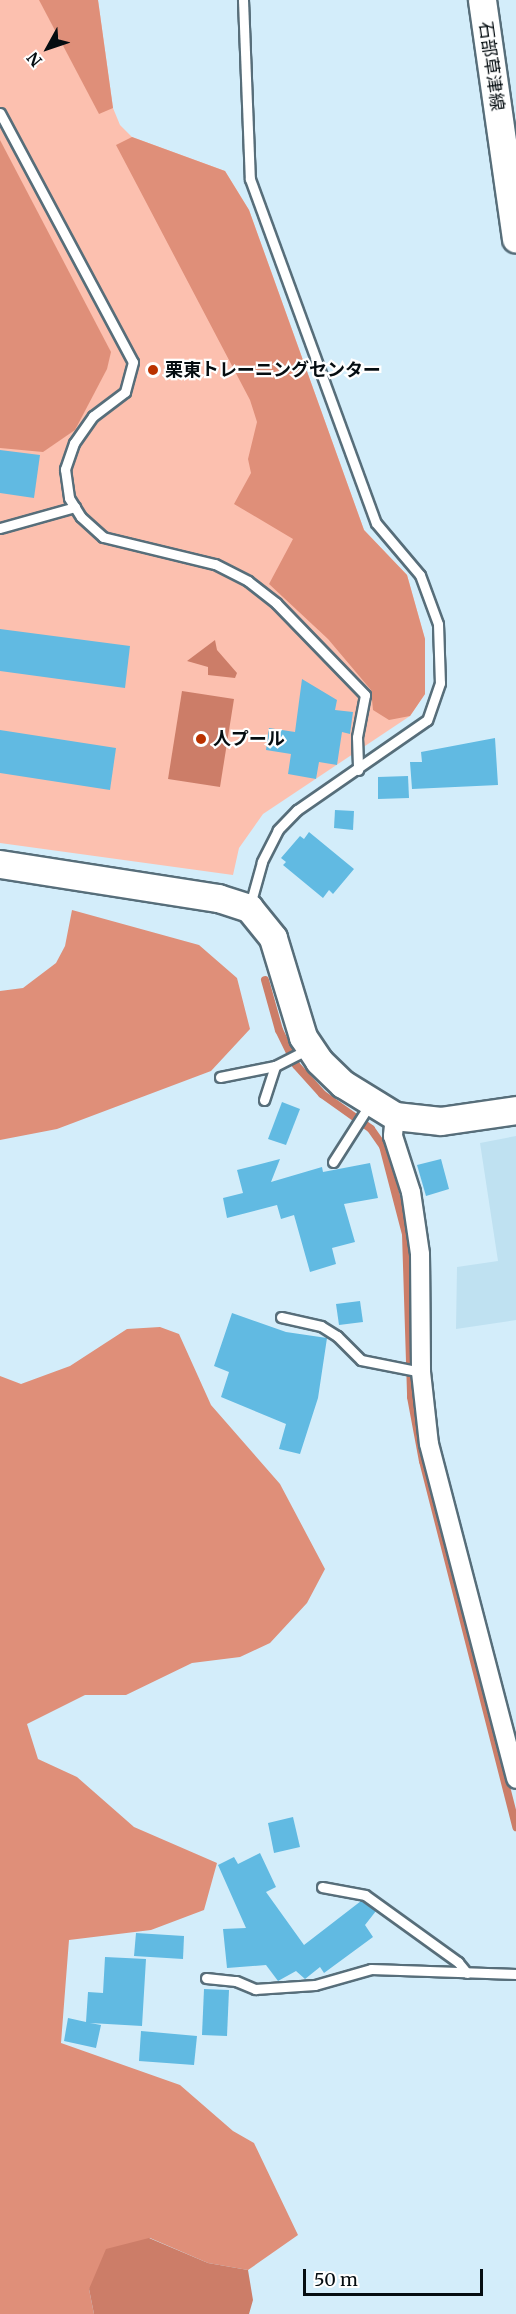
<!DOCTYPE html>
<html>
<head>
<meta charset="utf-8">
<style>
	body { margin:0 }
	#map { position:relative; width:516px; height:2314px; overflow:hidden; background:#d3edfa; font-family:Merriweather,"Noto Sans JP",serif }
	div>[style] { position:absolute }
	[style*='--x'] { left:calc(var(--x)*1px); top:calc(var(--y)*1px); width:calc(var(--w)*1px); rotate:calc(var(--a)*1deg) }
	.built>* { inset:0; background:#bfe1f1 }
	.green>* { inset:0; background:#fcc0af }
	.forest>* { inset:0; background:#df8f79 }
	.water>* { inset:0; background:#cc7d68 }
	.stream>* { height:8px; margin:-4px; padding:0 4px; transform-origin:4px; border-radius:4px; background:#cc7d68 }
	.building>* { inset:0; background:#61bae2 }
	.roads { filter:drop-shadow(2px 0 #576e7a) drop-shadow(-2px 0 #576e7a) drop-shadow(0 2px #576e7a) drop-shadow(0 -2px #576e7a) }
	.lane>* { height:9px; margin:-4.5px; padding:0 4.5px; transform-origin:4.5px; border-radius:4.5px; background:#fff }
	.street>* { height:18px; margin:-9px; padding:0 9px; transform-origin:9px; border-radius:9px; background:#fff }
	.secondary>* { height:27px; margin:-13.5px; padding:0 13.5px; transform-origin:13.5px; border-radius:13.5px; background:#fff }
	.dots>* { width:16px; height:16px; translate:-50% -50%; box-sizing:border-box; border:3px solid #fff; border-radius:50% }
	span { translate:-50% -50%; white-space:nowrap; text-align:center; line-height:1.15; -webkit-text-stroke:4.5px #fff; paint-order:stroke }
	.street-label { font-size:18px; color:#050d11 }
	.poi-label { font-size:18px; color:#050d11; font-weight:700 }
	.left { translate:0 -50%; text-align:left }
	.north { position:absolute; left:18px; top:18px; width:60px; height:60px; -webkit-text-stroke:4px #fff; paint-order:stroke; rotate:230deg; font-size:16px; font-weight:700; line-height:24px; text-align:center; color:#050d11 }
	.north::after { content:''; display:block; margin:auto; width:21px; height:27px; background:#050d11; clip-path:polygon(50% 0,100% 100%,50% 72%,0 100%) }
	.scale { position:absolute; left:303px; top:2269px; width:180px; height:27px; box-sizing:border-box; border:3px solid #050d11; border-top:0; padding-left:8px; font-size:18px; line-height:21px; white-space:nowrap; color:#050d11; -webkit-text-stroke:4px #fff; paint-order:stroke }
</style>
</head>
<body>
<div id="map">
	<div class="built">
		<i style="clip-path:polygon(516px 1136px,516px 1320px,456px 1329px,457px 1267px,498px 1261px,480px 1143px)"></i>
	</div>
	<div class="green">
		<i style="clip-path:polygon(0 0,98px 0,113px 108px,120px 125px,132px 137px,225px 171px,249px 210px,364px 530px,407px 575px,425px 639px,425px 694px,410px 716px,263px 814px,239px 848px,233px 875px,0 843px)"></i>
	</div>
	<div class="forest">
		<i style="clip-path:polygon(39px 0,98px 0,113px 108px,99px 114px)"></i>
		<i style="clip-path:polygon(132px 137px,225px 171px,249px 210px,364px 530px,407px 575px,425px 639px,425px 694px,410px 716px,389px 720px,373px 710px,371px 690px,328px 639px,269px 584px,293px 539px,234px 504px,251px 473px,248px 459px,257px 422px,250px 400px,116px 145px)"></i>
		<i style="clip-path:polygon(0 140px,111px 352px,107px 369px,75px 430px,43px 452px,0 448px)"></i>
		<i style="clip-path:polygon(72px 910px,199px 945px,237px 978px,250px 1029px,211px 1071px,57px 1129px,0 1140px,0 991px,23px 988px,56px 963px,65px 946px)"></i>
		<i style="clip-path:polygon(160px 1327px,179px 1334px,211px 1405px,280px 1484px,325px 1569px,307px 1603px,270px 1643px,240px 1657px,192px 1663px,126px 1695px,85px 1695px,27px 1724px,38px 1759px,77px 1777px,134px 1827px,217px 1863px,204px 1910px,151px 1930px,69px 1940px,61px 2043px,180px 2085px,233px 2131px,254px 2143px,298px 2235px,248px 2270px,208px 2263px,150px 2238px,89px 2289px,94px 2314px,0 2314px,0 1376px,21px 1384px,70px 1366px,127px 1329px)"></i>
	</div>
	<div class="water">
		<i style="clip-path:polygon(215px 640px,217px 650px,237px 673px,235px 678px,208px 675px,208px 667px,187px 661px)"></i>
		<i style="clip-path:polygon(182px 691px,234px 699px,220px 787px,168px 779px)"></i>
		<i style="clip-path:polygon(149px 2238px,208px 2263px,248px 2270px,253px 2300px,249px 2314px,94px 2314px,89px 2289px,106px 2249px)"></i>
	</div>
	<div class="stream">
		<i style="--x:265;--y:980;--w:52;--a:74.4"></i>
		<i style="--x:279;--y:1030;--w:39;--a:64"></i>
		<i style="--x:296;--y:1065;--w:39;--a:48"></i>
		<i style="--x:322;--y:1094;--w:60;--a:35.5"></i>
		<i style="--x:371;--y:1129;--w:21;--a:55"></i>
		<i style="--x:383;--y:1146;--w:91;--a:75.4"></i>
		<i style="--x:406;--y:1234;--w:163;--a:88.2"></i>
		<i style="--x:411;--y:1397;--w:65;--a:79.4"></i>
		<i style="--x:423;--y:1461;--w:378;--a:75.7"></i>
	</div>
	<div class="building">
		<i style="clip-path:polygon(0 450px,40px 455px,34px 498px,0 493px)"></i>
		<i style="clip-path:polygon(0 629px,130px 646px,125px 688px,0 671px)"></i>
		<i style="clip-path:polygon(302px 679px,337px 700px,335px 710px,353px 712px,350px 734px,342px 732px,337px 765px,319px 762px,316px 779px,288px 774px,291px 754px,266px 750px,269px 728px,295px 732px)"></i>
		<i style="clip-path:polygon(0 730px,116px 748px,110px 790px,0 773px)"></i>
		<i style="clip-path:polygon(495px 738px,498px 785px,412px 789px,410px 762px,422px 762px,421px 752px)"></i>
		<i style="clip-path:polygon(408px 776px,409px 798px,378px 799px,378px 777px)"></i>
		<i style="clip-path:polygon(335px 810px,354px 811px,353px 830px,334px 828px)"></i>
		<i style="clip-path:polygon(309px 832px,354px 869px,333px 894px,329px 890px,323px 898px,283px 865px,286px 862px,281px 858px,300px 836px,304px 839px)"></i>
		<i style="clip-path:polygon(282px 1102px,300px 1109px,286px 1145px,268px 1139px)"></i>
		<i style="clip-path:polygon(280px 1159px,271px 1182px,322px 1167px,323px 1172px,370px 1163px,378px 1198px,344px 1204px,355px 1242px,332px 1248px,336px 1264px,310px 1272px,294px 1215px,281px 1219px,277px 1205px,227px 1218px,223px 1198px,243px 1193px,237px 1170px)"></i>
		<i style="clip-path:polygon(441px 1159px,449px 1189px,426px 1196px,417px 1165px)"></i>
		<i style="clip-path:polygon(360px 1301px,363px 1322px,339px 1325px,336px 1304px)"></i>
		<i style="clip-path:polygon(232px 1313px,286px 1332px,327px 1338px,318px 1398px,300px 1454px,279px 1449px,286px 1424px,221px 1397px,229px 1372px,214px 1366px)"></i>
		<i style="clip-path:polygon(293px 1817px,300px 1847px,274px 1853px,268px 1823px)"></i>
		<i style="clip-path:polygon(260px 1853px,276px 1887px,266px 1892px,304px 1945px,361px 1901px,376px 1911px,365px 1925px,373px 1937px,324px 1973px,320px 1967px,305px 1979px,296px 1971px,278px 1981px,266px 1965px,227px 1968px,223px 1929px,246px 1928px,218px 1865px,234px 1857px,238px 1864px)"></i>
		<i style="clip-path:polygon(136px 1933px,184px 1936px,183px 1959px,134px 1956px)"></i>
		<i style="clip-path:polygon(105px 1957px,146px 1959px,142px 2026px,90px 2023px,101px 2025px,96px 2048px,64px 2041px,68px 2018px,86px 2022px,88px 1992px,103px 1993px)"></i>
		<i style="clip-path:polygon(204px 1989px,229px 1990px,227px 2036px,202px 2035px)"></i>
		<i style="clip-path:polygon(141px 2031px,197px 2036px,194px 2065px,139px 2061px)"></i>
	</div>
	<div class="roads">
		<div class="lane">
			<i style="--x:243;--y:0;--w:179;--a:87.8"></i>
			<i style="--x:250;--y:179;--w:366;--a:69.9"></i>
			<i style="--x:376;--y:523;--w:68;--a:49.8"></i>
			<i style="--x:420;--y:575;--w:52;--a:69.8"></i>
			<i style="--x:438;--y:624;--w:59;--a:88.1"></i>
			<i style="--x:440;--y:683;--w:39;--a:109"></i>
			<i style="--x:427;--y:720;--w:158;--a:145.3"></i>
			<i style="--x:297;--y:810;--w:28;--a:134"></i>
			<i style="--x:278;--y:830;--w:36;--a:117"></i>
			<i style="--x:262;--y:862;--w:45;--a:105.6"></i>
			<i style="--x:0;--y:113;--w:282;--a:61.9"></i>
			<i style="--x:133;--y:362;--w:31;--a:105"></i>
			<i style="--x:125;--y:392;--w:40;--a:143"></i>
			<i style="--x:93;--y:416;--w:33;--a:125"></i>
			<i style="--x:74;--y:443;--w:28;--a:109"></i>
			<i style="--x:65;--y:469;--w:29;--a:82"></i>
			<i style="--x:69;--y:498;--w:22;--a:58"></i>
			<i style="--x:81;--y:517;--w:30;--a:42"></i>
			<i style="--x:103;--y:537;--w:115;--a:13.6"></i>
			<i style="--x:215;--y:564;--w:37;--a:27"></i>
			<i style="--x:248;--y:581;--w:36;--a:38"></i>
			<i style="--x:276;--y:603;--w:128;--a:45.9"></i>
			<i style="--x:365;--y:695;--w:43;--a:100.8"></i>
			<i style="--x:357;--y:737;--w:33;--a:88"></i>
			<i style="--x:0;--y:528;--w:78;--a:-15.6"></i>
			<i style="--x:220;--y:1077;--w:56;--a:-11.3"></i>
			<i style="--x:264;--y:1100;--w:36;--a:-72"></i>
			<i style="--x:275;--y:1066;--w:37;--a:-27"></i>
			<i style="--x:333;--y:1162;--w:69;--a:-57.5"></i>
			<i style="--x:281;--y:1317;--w:41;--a:12.7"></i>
			<i style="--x:321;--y:1326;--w:19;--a:32"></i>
			<i style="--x:337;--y:1336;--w:34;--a:45"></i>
			<i style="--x:361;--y:1360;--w:61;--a:11.3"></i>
			<i style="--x:322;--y:1887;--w:44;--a:10.5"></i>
			<i style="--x:365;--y:1895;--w:115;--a:35.8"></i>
			<i style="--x:458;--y:1962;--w:14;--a:51"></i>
			<i style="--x:206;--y:1978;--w:30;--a:6"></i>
			<i style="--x:236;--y:1981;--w:21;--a:23"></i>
			<i style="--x:255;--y:1989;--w:60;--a:-3.8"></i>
			<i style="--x:315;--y:1985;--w:58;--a:-15.9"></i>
			<i style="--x:371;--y:1969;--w:145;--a:2"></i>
		</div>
		<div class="street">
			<i style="--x:395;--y:1116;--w:20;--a:96"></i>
			<i style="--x:393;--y:1136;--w:59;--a:72.2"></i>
			<i style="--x:411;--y:1192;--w:63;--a:81.7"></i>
			<i style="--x:420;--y:1254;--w:118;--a:89.5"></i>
			<i style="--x:421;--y:1372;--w:72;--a:83.7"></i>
			<i style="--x:429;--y:1444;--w:346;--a:75.4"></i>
		</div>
		<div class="secondary">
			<i style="--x:482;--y:0;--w:241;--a:81.9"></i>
			<i style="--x:0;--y:864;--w:221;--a:8.9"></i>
			<i style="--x:218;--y:898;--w:33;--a:18"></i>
			<i style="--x:249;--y:908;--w:38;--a:51"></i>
			<i style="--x:273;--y:938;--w:103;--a:73.1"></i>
			<i style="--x:303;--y:1037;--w:29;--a:56"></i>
			<i style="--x:319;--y:1061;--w:33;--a:44"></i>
			<i style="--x:343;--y:1084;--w:61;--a:31.6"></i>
			<i style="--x:395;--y:1116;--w:46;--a:6.2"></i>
			<i style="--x:441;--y:1121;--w:76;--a:-8.3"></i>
		</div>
	</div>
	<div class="dots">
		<i style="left:153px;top:370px;background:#ba3200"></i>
		<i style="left:201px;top:739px;background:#ba3200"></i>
	</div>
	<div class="street-label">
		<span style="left:491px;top:66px;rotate:82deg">石部草津線</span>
	</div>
	<div class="poi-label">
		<span class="left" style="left:165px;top:370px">栗東トレーニングセンター</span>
		<span class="left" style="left:213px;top:739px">人プール</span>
	</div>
	<div class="north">N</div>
	<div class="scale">50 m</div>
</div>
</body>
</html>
